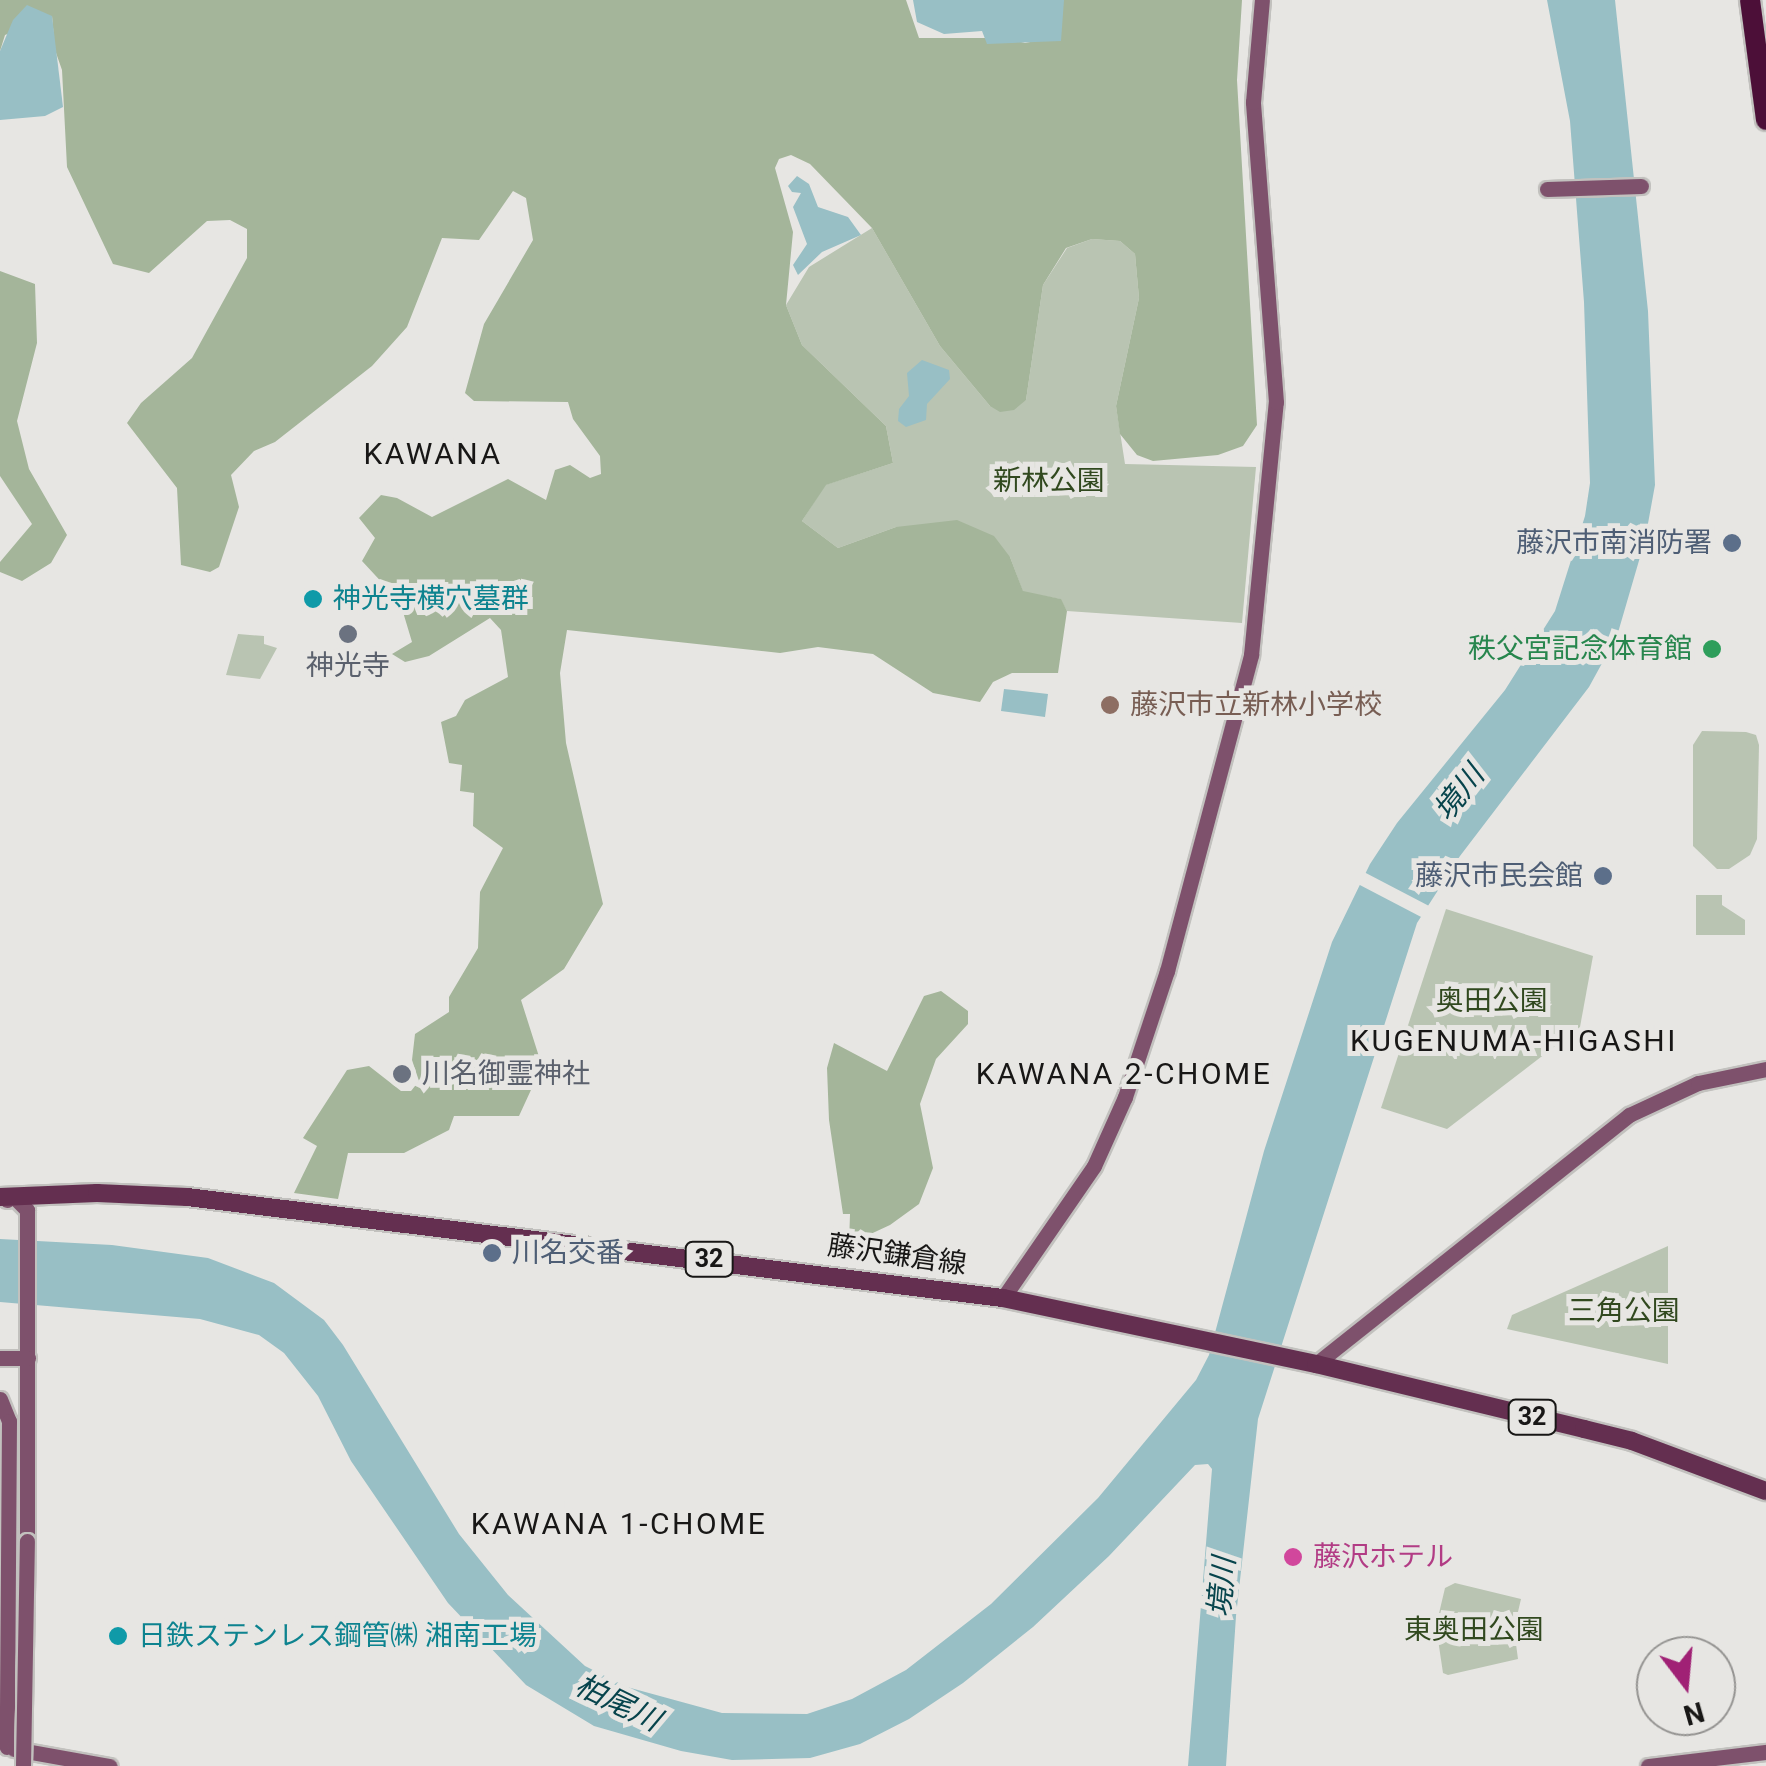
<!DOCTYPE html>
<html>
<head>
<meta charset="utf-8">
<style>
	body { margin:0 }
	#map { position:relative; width:1766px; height:1766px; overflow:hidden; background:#e7e6e3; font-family:Roboto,"Noto Sans JP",sans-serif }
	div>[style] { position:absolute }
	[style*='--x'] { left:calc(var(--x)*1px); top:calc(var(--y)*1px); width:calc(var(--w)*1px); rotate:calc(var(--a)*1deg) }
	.green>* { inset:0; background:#b9c4b2 }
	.forest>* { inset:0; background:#a4b59a }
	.water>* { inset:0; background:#98bfc5 }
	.pier>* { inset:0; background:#e7e6e3 }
	.roads { filter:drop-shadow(2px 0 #c2c1be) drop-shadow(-2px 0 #c2c1be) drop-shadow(0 2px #c2c1be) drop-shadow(0 -2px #c2c1be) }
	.secondary>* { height:15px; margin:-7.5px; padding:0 7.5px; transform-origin:7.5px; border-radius:7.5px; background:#7e516c }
	.primary>* { height:18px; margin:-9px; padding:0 9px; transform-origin:9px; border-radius:9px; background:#642f50 }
	.highway>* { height:20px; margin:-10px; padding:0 10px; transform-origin:10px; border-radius:10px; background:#4c0f38 }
	.bridges { filter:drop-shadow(2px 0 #c2c1be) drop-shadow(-2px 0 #c2c1be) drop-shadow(0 2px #c2c1be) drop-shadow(0 -2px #c2c1be) }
	.secondary-bridge>* { height:15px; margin:-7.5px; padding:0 7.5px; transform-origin:7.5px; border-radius:7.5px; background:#7e516c }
	.dots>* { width:28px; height:28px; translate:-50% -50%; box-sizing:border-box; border:5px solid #e7e6e3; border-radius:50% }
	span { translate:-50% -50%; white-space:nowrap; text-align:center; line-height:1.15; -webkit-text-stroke:10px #e7e6e3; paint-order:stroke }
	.shield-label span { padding:2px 8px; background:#e7e6e3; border:2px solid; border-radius:8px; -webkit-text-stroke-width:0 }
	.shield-label { font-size:25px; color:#181716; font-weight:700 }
	.park-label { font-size:28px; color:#31491f }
	.service-label { font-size:28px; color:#4e5e75 }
	.right { translate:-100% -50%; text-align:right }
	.left { translate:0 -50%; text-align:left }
	.culture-label { font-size:28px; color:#0d838f }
	.leisure-label { font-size:28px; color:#27864d }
	.worship-label { font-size:28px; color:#5b616d }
	.education-label { font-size:28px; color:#785e54 }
	.street-label { font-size:28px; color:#181716 }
	.hotel-label { font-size:28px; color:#b23c85 }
	.neighbourhood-label { font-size:30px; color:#181716; letter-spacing:2.5px }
	.water-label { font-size:30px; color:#07444c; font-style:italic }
	.north { position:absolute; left:1636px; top:1636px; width:100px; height:100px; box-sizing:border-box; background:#e7e6e3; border:2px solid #949391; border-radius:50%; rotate:164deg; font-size:28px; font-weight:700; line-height:40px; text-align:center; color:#181716 }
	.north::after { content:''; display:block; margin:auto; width:35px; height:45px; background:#a02175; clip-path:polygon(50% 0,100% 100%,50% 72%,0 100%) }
</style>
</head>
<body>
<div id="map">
	<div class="green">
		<i style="clip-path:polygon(872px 228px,940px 346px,990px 406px,1026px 400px,1043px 285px,1067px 248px,1092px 239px,1120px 241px,1135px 254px,1139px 298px,1116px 406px,1125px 464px,1256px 467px,1242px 623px,1067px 611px,1060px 599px,1023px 592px,1010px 557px,896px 527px,838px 548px,802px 521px,825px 485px,893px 463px,886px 426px,802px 345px,786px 305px,809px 267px)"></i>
		<i style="clip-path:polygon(238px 634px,264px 636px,264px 644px,277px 648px,260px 679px,226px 675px)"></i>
		<i style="clip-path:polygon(1702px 731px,1746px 732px,1756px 735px,1759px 745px,1757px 839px,1750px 855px,1729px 869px,1717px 869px,1693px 846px,1693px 745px)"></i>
		<i style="clip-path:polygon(1696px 895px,1722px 895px,1722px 905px,1745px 920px,1745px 935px,1696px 935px)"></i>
		<i style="clip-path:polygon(1446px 909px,1593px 956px,1580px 1027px,1447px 1129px,1381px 1108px)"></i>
		<i style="clip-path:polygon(1668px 1246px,1668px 1364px,1507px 1329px,1512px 1315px)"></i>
		<i style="clip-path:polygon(1455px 1583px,1521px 1599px,1514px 1629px,1518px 1659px,1448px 1675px,1443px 1673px,1436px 1626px,1445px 1588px)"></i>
	</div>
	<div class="forest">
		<i style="clip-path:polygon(0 0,906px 0,919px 38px,1006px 38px,1025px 43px,1051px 38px,1059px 0,1242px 0,1237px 80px,1257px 425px,1243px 446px,1218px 455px,1153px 461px,1137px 455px,1120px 434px,1116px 406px,1139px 298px,1135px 254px,1120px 241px,1092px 239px,1066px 248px,1043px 285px,1026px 400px,1014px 410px,1000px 412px,990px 406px,940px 346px,872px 228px,810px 164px,791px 155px,779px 159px,775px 168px,793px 232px,786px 305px,802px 345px,886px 426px,893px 463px,826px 485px,802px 521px,838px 548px,896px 527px,957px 520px,994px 536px,1010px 557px,1023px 591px,1061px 599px,1067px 611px,1058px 673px,1012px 673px,993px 682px,980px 702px,933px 693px,873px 654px,818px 647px,780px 653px,567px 630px,560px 673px,566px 743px,603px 904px,564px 969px,521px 1000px,542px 1066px,519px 1116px,454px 1116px,449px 1130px,404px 1153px,348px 1153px,338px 1199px,294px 1193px,317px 1146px,303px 1138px,347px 1070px,369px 1066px,401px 1091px,411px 1091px,419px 1081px,412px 1060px,415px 1034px,449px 1012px,449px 997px,478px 948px,480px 892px,503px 848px,473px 826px,474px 793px,460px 791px,462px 765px,449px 763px,441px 722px,456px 716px,465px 700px,508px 677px,501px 630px,490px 618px,429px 656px,405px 662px,392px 654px,412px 642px,400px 602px,362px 561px,375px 538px,359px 518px,381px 495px,397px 498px,432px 517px,508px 479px,546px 500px,555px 470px,570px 465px,590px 478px,601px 474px,600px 456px,573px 419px,568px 402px,474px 401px,465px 393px,484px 324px,533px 240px,526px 198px,513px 191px,479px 240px,442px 238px,407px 327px,372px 366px,275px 442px,254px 451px,231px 475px,239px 507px,219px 567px,210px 572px,181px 565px,177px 488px,127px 423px,141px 403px,192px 358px,247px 258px,247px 229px,230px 220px,207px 221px,149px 273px,113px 264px,67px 167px,62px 70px,55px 50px,52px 16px,5px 35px,0 51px)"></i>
		<i style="clip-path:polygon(0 271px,35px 284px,37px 343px,17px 421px,29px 469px,67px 535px,51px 563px,22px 581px,0 572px,0 562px,32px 524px,0 476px)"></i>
		<i style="clip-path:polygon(941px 991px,968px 1011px,968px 1024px,936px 1059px,920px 1104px,933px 1168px,919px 1204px,890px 1225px,849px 1244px,850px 1214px,843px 1214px,829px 1120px,827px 1068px,834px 1043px,887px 1071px,924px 996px)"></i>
	</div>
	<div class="water">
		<i style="clip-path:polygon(913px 0,1064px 0,1061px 41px,987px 44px,982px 31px,944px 34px,917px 22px)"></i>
		<i style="clip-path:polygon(1547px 0,1615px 0,1648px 311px,1655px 485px,1645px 540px,1617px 636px,1589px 687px,1460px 856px,1417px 923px,1258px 1419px,1236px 1616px,1226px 1766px,1188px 1766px,1212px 1469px,1208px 1464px,1195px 1465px,1109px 1556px,1033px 1627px,963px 1683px,909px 1719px,860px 1744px,810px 1758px,732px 1760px,681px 1751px,594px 1726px,526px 1685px,448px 1603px,351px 1461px,318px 1396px,284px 1353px,259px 1335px,200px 1319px,0 1302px,0 1239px,112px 1245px,208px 1258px,274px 1283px,324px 1320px,343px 1345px,459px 1534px,508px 1595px,585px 1666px,627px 1687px,722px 1713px,807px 1714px,852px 1699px,906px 1670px,991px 1604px,1098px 1498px,1196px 1380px,1209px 1355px,1264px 1151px,1332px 942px,1370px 864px,1397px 823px,1505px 690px,1555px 611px,1585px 516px,1590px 483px,1584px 302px,1570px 121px)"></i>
		<i style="clip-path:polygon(27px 5px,52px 16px,63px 107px,45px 116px,0 120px,0 51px,13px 20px)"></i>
		<i style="clip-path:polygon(797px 176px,809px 184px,818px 207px,848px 217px,861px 235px,822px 252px,798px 275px,793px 265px,807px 244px,793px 207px,801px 193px,792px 192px,788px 186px)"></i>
		<i style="clip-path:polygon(922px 360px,949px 370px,950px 379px,927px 404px,926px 420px,906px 427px,898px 421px,899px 409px,909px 396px,907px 373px)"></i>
		<i style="clip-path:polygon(1004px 689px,1048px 694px,1045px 717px,1001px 711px)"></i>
	</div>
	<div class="pier">
		<i style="clip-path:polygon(1362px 871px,1431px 907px,1425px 919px,1356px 883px)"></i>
	</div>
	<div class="roads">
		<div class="secondary">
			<i style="--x:1547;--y:189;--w:94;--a:-1.8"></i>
			<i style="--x:7;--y:1200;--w:7;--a:-34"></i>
			<i style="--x:13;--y:1196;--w:20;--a:45"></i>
			<i style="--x:27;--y:1210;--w:331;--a:90"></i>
			<i style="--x:1003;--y:1298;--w:160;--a:-55.4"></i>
			<i style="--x:1094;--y:1166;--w:76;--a:-65.8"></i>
			<i style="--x:1125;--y:1097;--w:133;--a:-71.6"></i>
			<i style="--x:1167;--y:971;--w:327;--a:-75.1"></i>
			<i style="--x:1251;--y:655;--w:254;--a:-84.4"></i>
			<i style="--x:1276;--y:402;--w:301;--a:-94.4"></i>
			<i style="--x:1253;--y:102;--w:102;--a:-85"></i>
			<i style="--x:0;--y:1358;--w:28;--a:0"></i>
			<i style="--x:1316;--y:1364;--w:400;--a:-38.5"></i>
			<i style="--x:1629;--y:1115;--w:76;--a:-24.9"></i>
			<i style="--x:1698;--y:1083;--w:69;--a:-11.6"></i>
			<i style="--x:0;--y:1399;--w:24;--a:68"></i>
			<i style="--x:9;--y:1421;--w:326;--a:90.4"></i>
			<i style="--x:14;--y:1749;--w:97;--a:10.1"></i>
			<i style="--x:1648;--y:1766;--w:119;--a:-6.8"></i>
		</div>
		<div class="primary">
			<i style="--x:0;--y:1197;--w:97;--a:-2.4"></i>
			<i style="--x:97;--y:1193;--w:90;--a:2.5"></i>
			<i style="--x:187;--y:1197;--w:822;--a:7.06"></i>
			<i style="--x:1003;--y:1298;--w:320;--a:11.9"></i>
			<i style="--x:1316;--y:1364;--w:276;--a:13.6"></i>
			<i style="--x:1584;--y:1429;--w:49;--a:14"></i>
			<i style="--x:1632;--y:1441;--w:143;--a:20.5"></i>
		</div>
		<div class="highway">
			<i style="--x:1750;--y:0;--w:121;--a:82.4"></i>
		</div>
	</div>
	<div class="bridges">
		<div class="secondary-bridge">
			<i style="--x:23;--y:1766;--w:225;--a:-89"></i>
		</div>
	</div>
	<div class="dots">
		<i style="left:1732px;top:543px;background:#5c6f8a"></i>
		<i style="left:313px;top:599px;background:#0f9aa8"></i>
		<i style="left:348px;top:634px;background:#6b7280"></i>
		<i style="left:1712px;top:649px;background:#2e9e5b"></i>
		<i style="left:1110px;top:705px;background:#8d6e63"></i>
		<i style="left:1603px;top:876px;background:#5c6f8a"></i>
		<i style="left:402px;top:1074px;background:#6b7280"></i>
		<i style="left:492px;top:1253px;background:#5c6f8a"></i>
		<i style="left:1293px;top:1557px;background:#d1479c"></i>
		<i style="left:118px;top:1636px;background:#0f9aa8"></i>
	</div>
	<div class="shield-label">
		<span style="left:709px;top:1259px">32</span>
		<span style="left:1532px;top:1417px">32</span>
	</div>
	<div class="park-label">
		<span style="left:1049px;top:481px">新林公園</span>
		<span style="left:1492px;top:1001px">奥田公園</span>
		<span style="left:1624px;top:1311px">三角公園</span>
		<span style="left:1474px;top:1630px">東奥田公園</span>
	</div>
	<div class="service-label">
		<span class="right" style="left:1712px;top:543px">藤沢市南消防署</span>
		<span class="right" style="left:1583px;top:876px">藤沢市民会館</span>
		<span class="left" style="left:512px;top:1253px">川名交番</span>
	</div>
	<div class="culture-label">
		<span class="left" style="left:333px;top:599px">神光寺横穴墓群</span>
		<span class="left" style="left:138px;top:1636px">日鉄ステンレス鋼管㈱ 湘南工場</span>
	</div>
	<div class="leisure-label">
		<span class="right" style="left:1692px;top:649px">秩父宮記念体育館</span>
	</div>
	<div class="worship-label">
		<span style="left:348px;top:666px">神光寺</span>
		<span class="left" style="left:422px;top:1074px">川名御霊神社</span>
	</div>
	<div class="education-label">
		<span class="left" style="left:1130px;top:705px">藤沢市立新林小学校</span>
	</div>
	<div class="street-label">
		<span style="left:897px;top:1255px;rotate:8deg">藤沢鎌倉線</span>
	</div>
	<div class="hotel-label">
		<span class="left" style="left:1313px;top:1557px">藤沢ホテル</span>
	</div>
	<div class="neighbourhood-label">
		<span style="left:433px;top:454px">KAWANA</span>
		<span style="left:1514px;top:1041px">KUGENUMA-HIGASHI</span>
		<span style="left:1124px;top:1074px">KAWANA 2-CHOME</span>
		<span style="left:619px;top:1524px">KAWANA 1-CHOME</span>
	</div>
	<div class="water-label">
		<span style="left:1459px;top:793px;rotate:-52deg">境川</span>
		<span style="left:1222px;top:1587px;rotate:-85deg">境川</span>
		<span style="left:618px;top:1703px;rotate:26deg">柏尾川</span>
	</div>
	<div class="north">N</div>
</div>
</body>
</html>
